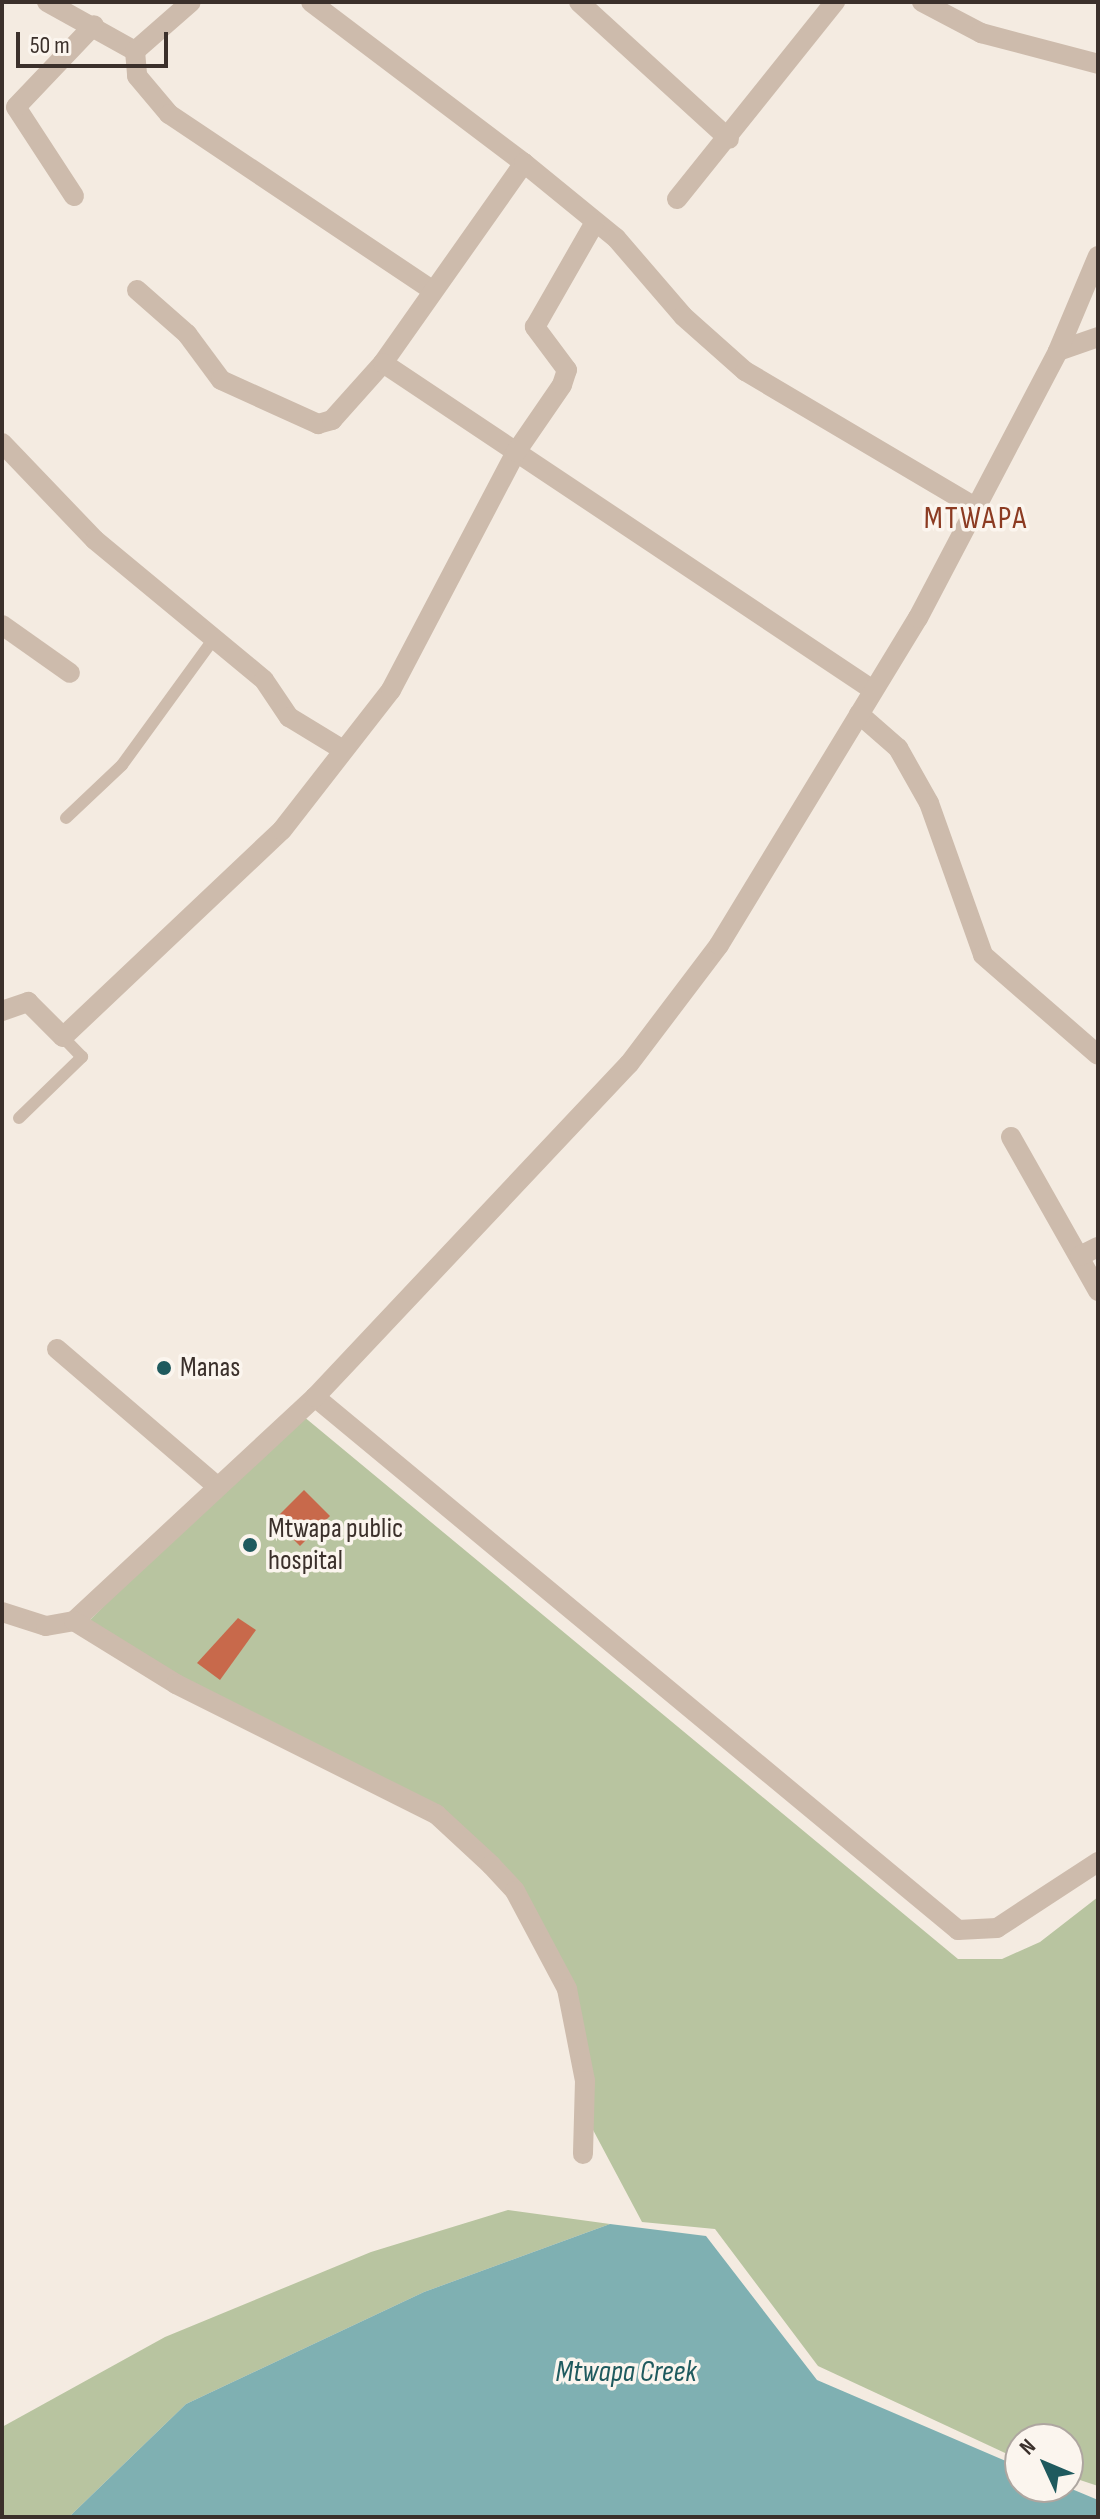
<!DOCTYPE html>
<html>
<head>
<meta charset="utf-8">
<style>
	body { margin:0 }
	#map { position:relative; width:1100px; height:2519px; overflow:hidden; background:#f4ebe1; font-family:"Sofia Sans Condensed",sans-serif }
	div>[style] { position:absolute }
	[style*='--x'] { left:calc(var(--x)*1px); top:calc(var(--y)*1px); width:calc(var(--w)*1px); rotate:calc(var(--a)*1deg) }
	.green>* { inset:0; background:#b8c4a0 }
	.water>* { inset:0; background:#7fb0b2 }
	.building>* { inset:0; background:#c8694b }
	.service>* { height:12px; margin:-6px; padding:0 6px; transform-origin:6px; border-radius:6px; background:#cdbbac }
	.minor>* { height:20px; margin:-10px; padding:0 10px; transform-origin:10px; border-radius:10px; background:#cdbbac }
	.dots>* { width:22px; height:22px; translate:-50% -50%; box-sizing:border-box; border:4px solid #fbf5ee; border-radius:50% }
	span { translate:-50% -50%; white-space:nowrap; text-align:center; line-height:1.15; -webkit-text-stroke:7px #fbf5ee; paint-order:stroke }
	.poi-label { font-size:28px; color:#3b302b }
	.left { translate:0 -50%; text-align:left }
	.water-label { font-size:30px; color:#1f5a5e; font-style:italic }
	.quarter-label { font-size:32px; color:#8c3b22; letter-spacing:2px }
	.frame { position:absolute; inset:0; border:4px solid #3b302b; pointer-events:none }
	.north { position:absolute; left:1004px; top:2423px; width:80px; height:80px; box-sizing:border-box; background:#fbf5ee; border:2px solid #aea6a0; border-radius:50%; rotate:314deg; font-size:22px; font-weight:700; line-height:32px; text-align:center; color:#3b302b }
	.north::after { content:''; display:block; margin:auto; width:28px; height:36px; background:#1f5a5e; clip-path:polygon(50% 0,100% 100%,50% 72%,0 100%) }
	.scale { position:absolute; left:16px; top:32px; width:152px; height:36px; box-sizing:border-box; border:4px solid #3b302b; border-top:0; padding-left:10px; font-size:24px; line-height:28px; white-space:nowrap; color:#3b302b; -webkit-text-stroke:6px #fbf5ee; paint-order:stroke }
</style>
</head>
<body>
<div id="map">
	<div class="green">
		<i style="clip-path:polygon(297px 1411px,958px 1959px,1002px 1959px,1040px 1942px,1098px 1897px,1098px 2486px,1068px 2476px,1068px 2439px,1020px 2439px,1020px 2460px,818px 2366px,715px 2229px,642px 2222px,592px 2128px,584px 2036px,491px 1854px,85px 1625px)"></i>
		<i style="clip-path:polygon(508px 2210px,610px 2224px,424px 2292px,186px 2404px,69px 2517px,2px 2517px,2px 2427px,165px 2337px,371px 2252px)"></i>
	</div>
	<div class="water">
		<i style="clip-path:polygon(610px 2224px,706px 2236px,817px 2380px,1020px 2467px,1020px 2487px,1067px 2487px,1098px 2500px,1098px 2517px,69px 2517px,186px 2404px,424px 2292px)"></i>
	</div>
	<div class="building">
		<i style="clip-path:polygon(304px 1490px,330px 1516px,300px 1546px,274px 1520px)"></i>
		<i style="clip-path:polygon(238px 1618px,256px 1630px,220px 1680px,197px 1663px)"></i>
	</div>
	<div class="service">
		<i style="--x:66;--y:818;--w:77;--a:-43.4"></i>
		<i style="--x:122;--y:765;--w:153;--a:-54"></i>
		<i style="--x:19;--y:1118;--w:88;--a:-44.1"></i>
		<i style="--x:82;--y:1057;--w:28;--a:-134"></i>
	</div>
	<div class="minor">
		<i style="--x:47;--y:2;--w:101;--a:29.1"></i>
		<i style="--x:135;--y:51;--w:25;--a:85"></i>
		<i style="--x:137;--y:76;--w:50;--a:49.9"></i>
		<i style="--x:169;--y:114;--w:316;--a:33.8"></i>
		<i style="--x:311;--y:2;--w:267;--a:37.1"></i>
		<i style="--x:524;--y:163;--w:245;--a:125.2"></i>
		<i style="--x:579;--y:2;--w:203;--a:42.4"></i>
		<i style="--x:922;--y:2;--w:67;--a:27.7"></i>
		<i style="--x:981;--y:33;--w:121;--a:14.8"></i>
		<i style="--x:135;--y:51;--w:74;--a:-41.2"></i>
		<i style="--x:524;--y:163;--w:119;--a:39.2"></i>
		<i style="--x:616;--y:238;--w:103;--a:49.3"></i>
		<i style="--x:683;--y:316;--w:83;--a:41.6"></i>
		<i style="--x:745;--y:371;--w:264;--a:30.6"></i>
		<i style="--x:74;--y:196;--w:106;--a:-123.1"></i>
		<i style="--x:16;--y:107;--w:113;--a:-46.4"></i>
		<i style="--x:677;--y:199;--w:253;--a:-51.3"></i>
		<i style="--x:137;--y:290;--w:67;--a:41.3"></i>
		<i style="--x:187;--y:334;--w:57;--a:53.5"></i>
		<i style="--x:221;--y:380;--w:107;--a:24.4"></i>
		<i style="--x:318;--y:424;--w:15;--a:-16"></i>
		<i style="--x:332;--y:420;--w:76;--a:-48.2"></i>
		<i style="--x:383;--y:363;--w:589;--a:33.72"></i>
		<i style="--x:1058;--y:351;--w:42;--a:-19.3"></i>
		<i style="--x:2;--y:443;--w:134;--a:46.2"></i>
		<i style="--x:95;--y:540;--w:219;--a:39.6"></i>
		<i style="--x:264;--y:680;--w:45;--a:56"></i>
		<i style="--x:289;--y:717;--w:63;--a:31.4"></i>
		<i style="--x:2;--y:625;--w:83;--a:35.2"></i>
		<i style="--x:859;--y:714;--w:52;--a:41.1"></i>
		<i style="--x:898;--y:748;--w:63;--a:60.6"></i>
		<i style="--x:929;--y:803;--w:161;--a:70.4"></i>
		<i style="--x:983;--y:955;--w:152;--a:41"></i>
		<i style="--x:2;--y:1011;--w:28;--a:-19"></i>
		<i style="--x:28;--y:1002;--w:49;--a:45"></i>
		<i style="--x:63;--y:1037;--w:301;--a:-43.4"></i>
		<i style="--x:282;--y:830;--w:177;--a:-52.1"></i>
		<i style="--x:391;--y:690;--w:269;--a:-62.3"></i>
		<i style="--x:516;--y:452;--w:81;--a:-55.5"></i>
		<i style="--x:562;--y:385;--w:16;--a:-72"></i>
		<i style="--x:567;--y:370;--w:54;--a:-126.7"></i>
		<i style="--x:535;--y:327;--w:119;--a:-60.2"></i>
		<i style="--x:1011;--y:1137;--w:177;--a:60.5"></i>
		<i style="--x:1080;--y:1256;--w:20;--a:-27"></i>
		<i style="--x:57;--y:1349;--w:211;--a:40.6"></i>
		<i style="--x:315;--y:1397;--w:835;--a:39.66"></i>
		<i style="--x:958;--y:1930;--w:39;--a:-3"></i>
		<i style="--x:997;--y:1928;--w:121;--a:-33.2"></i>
		<i style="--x:2;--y:1612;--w:46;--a:17.7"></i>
		<i style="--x:46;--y:1626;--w:28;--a:-10"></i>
		<i style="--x:74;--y:1621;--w:329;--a:-42.9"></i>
		<i style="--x:315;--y:1397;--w:458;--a:-46.7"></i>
		<i style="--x:629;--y:1064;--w:149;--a:-52.9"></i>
		<i style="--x:719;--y:945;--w:383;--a:-58.7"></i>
		<i style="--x:918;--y:618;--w:301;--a:-62.3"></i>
		<i style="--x:1058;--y:351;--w:103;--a:-67.2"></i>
		<i style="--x:74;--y:1621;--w:120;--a:31.7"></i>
		<i style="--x:176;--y:1684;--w:291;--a:26.6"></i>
		<i style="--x:436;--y:1814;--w:75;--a:42.8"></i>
		<i style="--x:491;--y:1865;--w:35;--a:47"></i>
		<i style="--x:515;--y:1891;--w:111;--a:62"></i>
		<i style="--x:567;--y:1989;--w:94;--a:78.9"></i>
		<i style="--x:585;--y:2081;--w:73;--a:91.6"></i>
	</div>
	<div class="dots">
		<i style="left:164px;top:1368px;background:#1f5a5e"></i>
		<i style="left:250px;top:1545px;background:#1f5a5e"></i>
	</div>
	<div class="poi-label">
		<span class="left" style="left:180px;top:1368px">Manas</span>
		<span class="left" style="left:268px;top:1545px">Mtwapa public<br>hospital</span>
	</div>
	<div class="water-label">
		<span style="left:626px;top:2372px">Mtwapa Creek</span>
	</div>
	<div class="quarter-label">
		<span style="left:976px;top:519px">MTWAPA</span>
	</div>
	<div class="frame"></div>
	<div class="north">N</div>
	<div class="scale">50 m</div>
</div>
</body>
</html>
